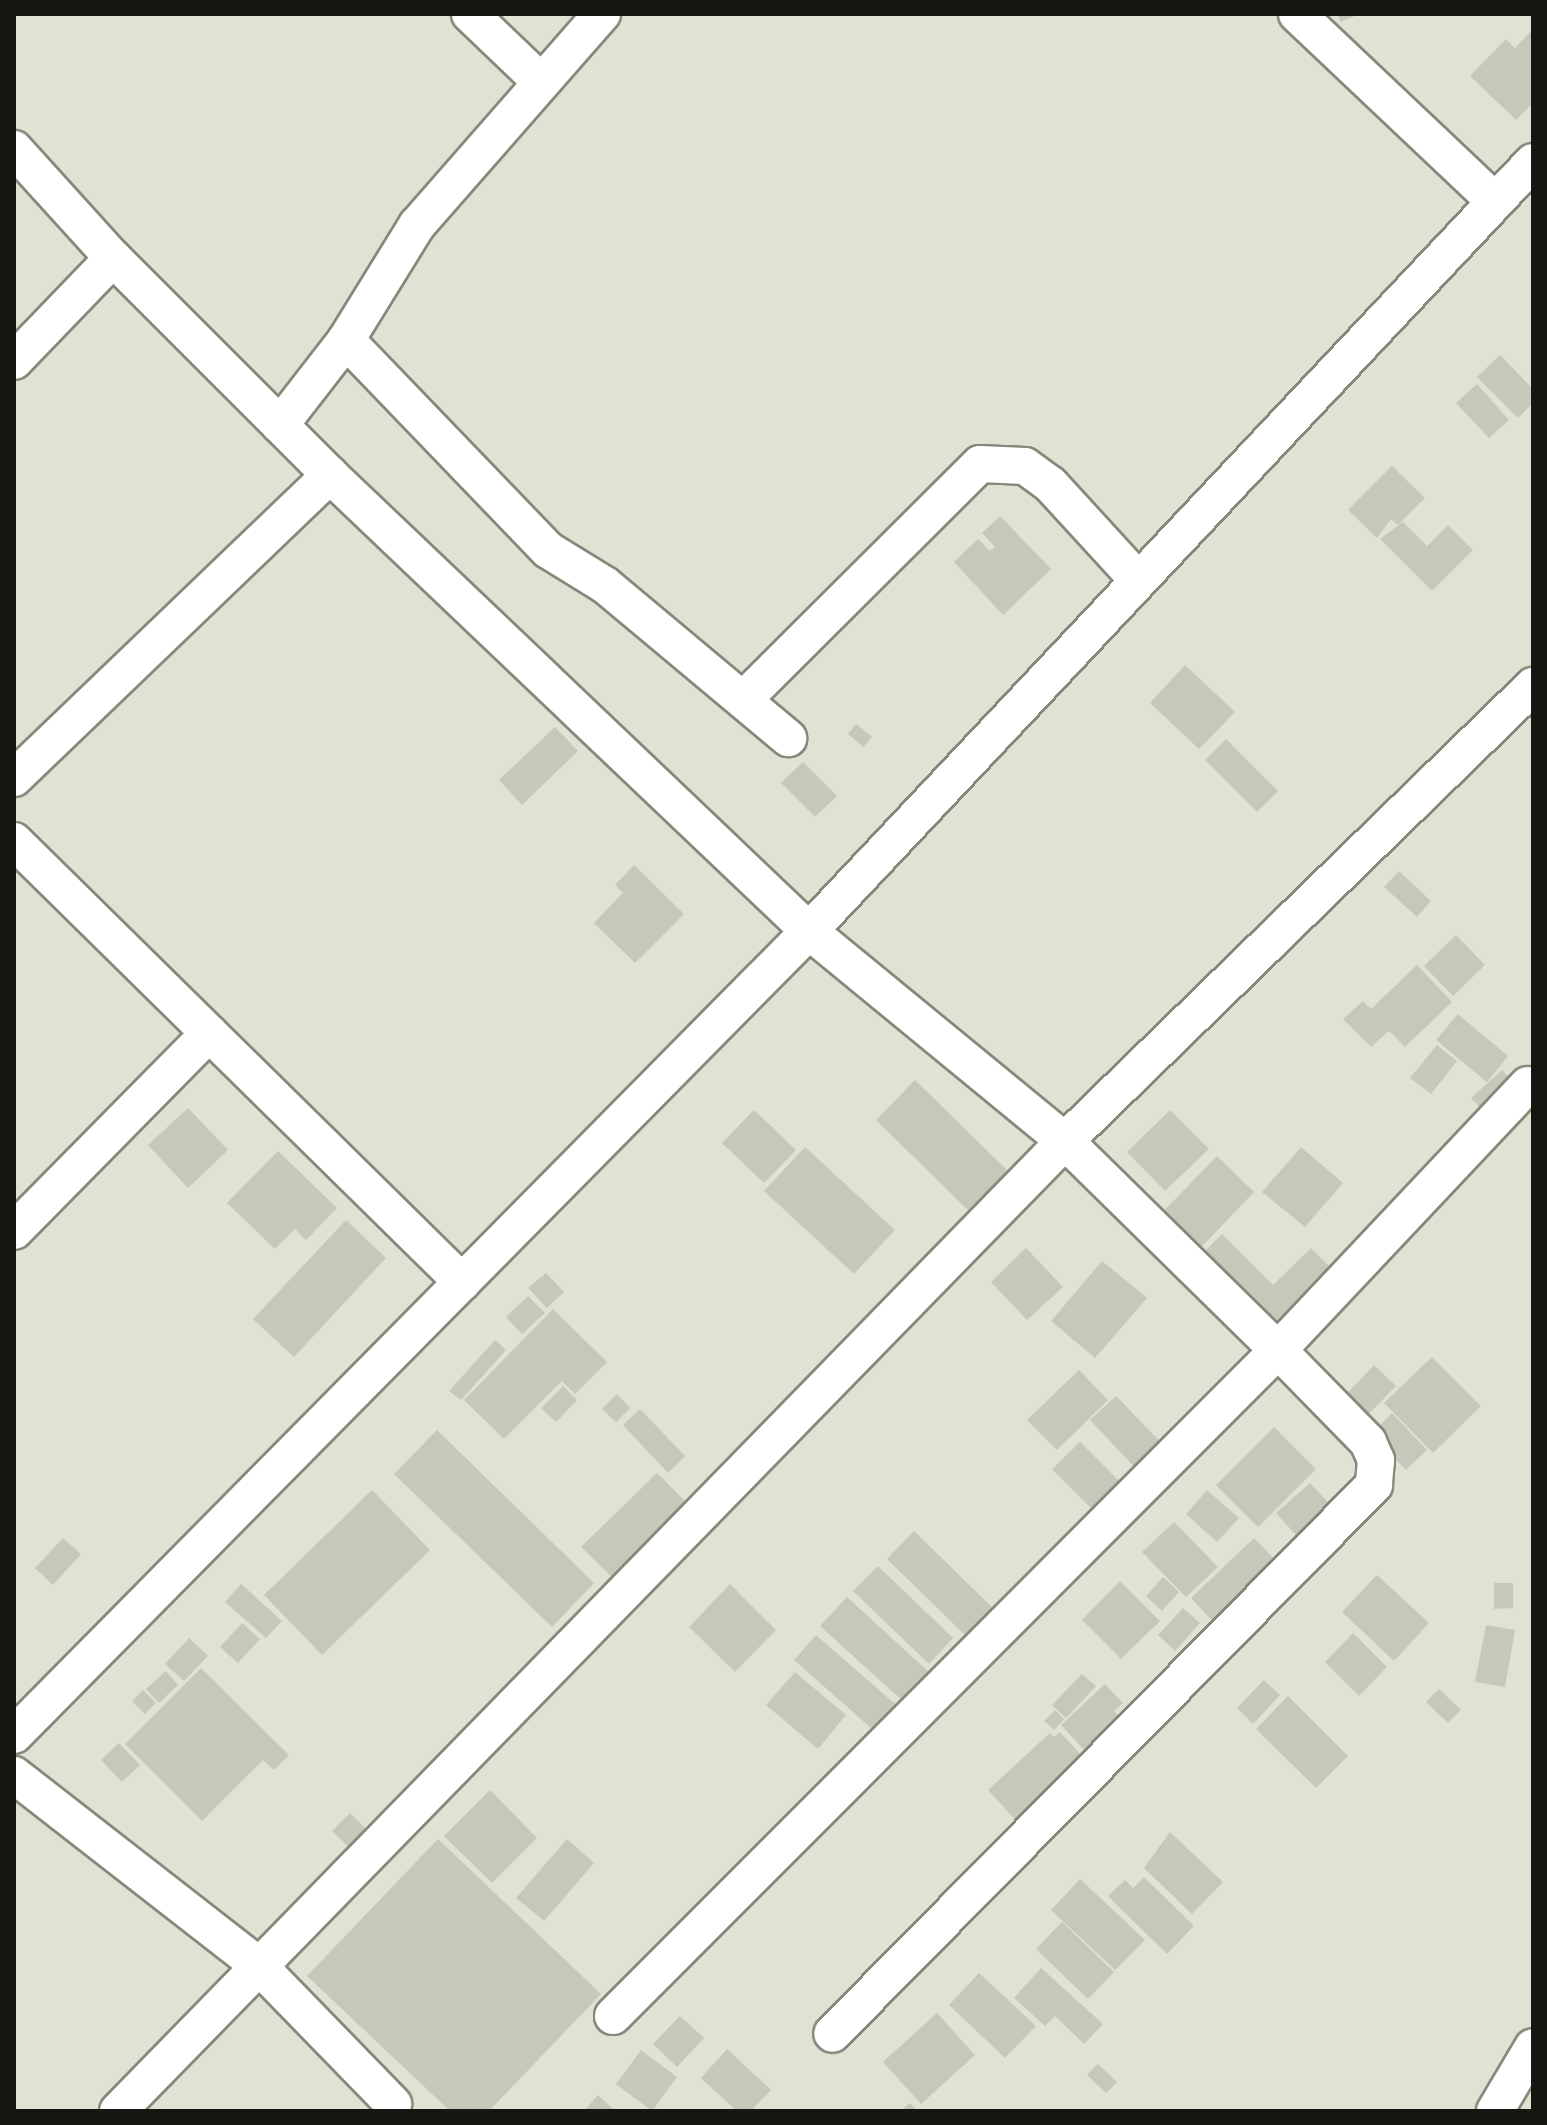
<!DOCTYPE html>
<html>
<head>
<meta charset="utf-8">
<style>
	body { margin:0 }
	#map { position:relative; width:1547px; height:2125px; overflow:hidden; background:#e1e2d3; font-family:"Roboto Condensed",sans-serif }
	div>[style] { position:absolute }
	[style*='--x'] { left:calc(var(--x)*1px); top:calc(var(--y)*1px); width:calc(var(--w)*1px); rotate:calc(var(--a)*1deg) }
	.building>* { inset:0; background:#c7c8b9 }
	.roads { filter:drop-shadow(2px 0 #87887a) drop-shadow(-2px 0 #87887a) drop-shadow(0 2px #87887a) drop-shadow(0 -2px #87887a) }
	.minor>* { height:36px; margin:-18px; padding:0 18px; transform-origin:18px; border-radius:18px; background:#fff }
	span { translate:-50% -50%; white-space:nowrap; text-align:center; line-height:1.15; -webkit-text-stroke:6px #e1e2d3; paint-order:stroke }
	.frame { position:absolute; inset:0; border:16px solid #161611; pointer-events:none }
</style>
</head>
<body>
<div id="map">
	<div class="building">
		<i style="clip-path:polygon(1337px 14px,1359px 14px,1341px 22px)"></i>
		<i style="clip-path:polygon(1533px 29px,1533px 103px,1516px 120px,1470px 76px,1506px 39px,1515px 48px)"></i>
		<i style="clip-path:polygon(1500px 355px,1533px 389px,1533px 403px,1518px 418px,1477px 377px)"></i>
		<i style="clip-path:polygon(1477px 384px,1509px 420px,1489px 438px,1456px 403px)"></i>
		<i style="clip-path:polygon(1392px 466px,1425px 498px,1398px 525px,1391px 519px,1377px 538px,1348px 510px)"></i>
		<i style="clip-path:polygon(1000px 516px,1051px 569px,1003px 615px,954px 562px,978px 539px,990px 551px,995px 547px,982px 533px)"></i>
		<i style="clip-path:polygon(1403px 522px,1427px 546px,1448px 525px,1473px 550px,1432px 591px,1380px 539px)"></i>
		<i style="clip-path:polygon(1185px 665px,1235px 712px,1199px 749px,1150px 703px)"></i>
		<i style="clip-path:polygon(856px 724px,872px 737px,863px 747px,848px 734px)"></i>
		<i style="clip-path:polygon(555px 727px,578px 751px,522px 805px,499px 780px)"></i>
		<i style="clip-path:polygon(1226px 739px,1278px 791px,1257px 812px,1205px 760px)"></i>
		<i style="clip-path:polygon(803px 762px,837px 796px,815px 817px,781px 783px)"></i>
		<i style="clip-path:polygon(634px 865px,684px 914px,635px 963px,594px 923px,623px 893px,615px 885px)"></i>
		<i style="clip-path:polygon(1399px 871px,1431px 901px,1417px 917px,1384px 887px)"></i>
		<i style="clip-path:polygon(1456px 935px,1485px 965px,1453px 996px,1424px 966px)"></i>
		<i style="clip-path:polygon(1417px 965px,1452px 1002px,1405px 1047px,1389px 1031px,1371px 1047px,1343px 1019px,1363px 1001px,1371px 1009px)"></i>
		<i style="clip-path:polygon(1458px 1014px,1508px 1056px,1487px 1082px,1436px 1040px)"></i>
		<i style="clip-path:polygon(1437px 1045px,1457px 1061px,1431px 1094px,1410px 1078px)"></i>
		<i style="clip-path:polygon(1502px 1070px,1520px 1088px,1489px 1117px,1471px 1098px)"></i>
		<i style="clip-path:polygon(915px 1080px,1010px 1173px,970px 1212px,876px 1120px)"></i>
		<i style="clip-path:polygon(188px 1108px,228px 1150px,188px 1188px,148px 1145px)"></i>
		<i style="clip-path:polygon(754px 1110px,796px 1150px,764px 1183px,722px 1143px)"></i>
		<i style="clip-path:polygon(1170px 1110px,1209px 1149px,1165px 1191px,1127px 1152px)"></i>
		<i style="clip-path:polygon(805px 1147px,895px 1230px,854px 1274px,764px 1191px)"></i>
		<i style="clip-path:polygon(1301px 1147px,1343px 1183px,1305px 1227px,1262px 1192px)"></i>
		<i style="clip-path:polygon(278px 1151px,337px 1208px,306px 1240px,295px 1229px,275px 1249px,227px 1203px)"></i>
		<i style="clip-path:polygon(1217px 1156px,1254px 1192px,1190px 1259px,1152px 1223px)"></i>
		<i style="clip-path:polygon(346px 1220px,386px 1258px,294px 1357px,253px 1319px)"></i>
		<i style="clip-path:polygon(1222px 1234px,1273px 1285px,1311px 1248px,1349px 1286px,1285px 1348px,1197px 1259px)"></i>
		<i style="clip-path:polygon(1026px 1248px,1063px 1287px,1027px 1320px,991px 1282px)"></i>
		<i style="clip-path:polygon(1102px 1261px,1147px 1298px,1095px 1358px,1051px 1321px)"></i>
		<i style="clip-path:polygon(546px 1273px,564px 1292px,547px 1308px,528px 1288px)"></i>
		<i style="clip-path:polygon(528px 1296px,545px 1313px,522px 1334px,506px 1317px)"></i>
		<i style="clip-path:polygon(553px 1309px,607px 1362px,575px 1394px,562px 1381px,504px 1439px,464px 1400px)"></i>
		<i style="clip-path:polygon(495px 1340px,506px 1350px,461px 1400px,449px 1391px)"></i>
		<i style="clip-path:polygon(1432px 1357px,1481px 1406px,1433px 1453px,1384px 1403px)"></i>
		<i style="clip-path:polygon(1374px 1365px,1396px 1386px,1357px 1426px,1335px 1406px)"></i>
		<i style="clip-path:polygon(1079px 1370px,1108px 1400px,1057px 1450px,1027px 1420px)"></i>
		<i style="clip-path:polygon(563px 1386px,577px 1400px,556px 1422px,541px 1408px)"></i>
		<i style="clip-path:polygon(617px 1394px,630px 1408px,616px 1422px,602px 1409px)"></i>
		<i style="clip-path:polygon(1116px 1396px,1171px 1453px,1145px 1478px,1090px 1420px)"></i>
		<i style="clip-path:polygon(640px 1409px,685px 1456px,668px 1473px,623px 1425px)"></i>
		<i style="clip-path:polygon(1392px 1413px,1427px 1450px,1406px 1470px,1371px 1434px)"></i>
		<i style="clip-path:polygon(1274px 1427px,1316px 1469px,1258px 1527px,1216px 1485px)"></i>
		<i style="clip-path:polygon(437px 1430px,594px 1583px,552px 1627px,394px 1474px)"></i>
		<i style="clip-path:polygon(1080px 1442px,1129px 1491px,1102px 1519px,1052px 1469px)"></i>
		<i style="clip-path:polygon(657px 1473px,698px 1514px,623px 1588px,581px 1547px)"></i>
		<i style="clip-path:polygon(1310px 1483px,1350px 1526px,1316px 1557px,1276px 1513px)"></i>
		<i style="clip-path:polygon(372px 1490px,430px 1550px,322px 1655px,264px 1595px)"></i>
		<i style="clip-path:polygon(1207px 1490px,1239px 1518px,1217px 1542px,1186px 1514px)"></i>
		<i style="clip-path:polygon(1174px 1522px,1218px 1567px,1186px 1597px,1142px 1552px)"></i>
		<i style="clip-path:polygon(914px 1531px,998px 1613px,971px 1641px,887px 1559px)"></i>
		<i style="clip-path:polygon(63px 1538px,81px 1554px,53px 1585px,35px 1568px)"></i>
		<i style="clip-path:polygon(1254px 1538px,1275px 1560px,1230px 1640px,1191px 1598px)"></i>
		<i style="clip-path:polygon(878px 1566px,953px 1638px,929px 1664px,853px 1591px)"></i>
		<i style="clip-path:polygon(1377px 1575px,1429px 1623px,1394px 1661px,1342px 1612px)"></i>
		<i style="clip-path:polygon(1163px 1577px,1179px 1592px,1162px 1611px,1146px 1596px)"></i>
		<i style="clip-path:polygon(1120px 1581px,1160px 1621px,1121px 1659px,1082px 1620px)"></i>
		<i style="clip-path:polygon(1494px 1583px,1513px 1583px,1513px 1608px,1494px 1609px)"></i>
		<i style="clip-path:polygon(241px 1584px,282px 1621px,266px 1638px,225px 1602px)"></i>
		<i style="clip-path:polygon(730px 1584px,776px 1630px,735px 1672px,689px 1627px)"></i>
		<i style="clip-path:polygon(847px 1597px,932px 1675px,906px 1704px,820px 1626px)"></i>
		<i style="clip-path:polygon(1183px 1608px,1200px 1623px,1175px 1651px,1158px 1635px)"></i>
		<i style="clip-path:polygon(242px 1623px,260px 1639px,238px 1663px,220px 1647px)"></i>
		<i style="clip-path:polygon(1486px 1625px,1515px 1630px,1505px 1687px,1475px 1682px)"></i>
		<i style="clip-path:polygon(1353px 1633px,1387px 1667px,1359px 1696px,1325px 1662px)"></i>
		<i style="clip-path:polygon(816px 1635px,902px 1710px,879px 1735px,794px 1660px)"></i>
		<i style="clip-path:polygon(189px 1638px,208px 1656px,184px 1681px,165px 1664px)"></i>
		<i style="clip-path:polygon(201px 1668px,289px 1755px,274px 1770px,263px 1760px,202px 1821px,125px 1744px)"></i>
		<i style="clip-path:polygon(166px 1671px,178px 1685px,159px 1703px,146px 1689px)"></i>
		<i style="clip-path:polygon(795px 1672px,846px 1715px,818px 1749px,766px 1705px)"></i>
		<i style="clip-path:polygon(1082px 1674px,1096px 1686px,1066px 1718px,1052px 1705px)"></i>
		<i style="clip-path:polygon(1264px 1680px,1280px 1695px,1253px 1724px,1237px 1708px)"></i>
		<i style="clip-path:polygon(1105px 1684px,1123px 1703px,1114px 1711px,1134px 1732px,1098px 1765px,1061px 1725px)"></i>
		<i style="clip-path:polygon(1439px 1689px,1461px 1710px,1448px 1723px,1426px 1702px)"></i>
		<i style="clip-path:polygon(143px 1690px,156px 1703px,145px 1714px,132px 1701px)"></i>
		<i style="clip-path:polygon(1288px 1696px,1348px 1756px,1316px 1788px,1256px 1729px)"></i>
		<i style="clip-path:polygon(1055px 1710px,1064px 1719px,1054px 1730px,1044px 1721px)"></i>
		<i style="clip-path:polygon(1060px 1732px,1094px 1769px,1023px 1828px,988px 1790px,1050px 1733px,1054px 1737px)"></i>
		<i style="clip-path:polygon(119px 1743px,140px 1765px,122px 1782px,101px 1760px)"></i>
		<i style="clip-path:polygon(490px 1790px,537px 1838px,492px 1883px,444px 1836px)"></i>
		<i style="clip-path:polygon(350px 1813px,374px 1837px,356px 1854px,332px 1831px)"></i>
		<i style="clip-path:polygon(1170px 1832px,1223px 1882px,1192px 1914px,1144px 1868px)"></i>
		<i style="clip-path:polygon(438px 1839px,601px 1994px,489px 2111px,450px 2111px,307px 1976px)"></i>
		<i style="clip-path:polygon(567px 1839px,594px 1863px,544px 1921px,516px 1898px)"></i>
		<i style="clip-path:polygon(1144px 1877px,1194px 1926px,1167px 1954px,1108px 1896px,1125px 1880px,1133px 1888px)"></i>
		<i style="clip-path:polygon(1080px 1879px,1145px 1940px,1115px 1970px,1051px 1910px)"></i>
		<i style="clip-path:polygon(1062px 1922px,1114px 1972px,1088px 1999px,1036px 1949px)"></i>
		<i style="clip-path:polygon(1041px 1968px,1103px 2024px,1084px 2044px,1055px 2016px,1045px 2026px,1014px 1998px)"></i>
		<i style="clip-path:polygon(979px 1973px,1036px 2026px,1005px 2058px,949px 2005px)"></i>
		<i style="clip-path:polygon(937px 2013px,975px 2055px,921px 2104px,883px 2062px)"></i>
		<i style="clip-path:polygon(680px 2016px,704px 2038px,677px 2067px,653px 2044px)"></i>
		<i style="clip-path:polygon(727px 2049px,771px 2090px,751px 2111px,737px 2111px,701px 2078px)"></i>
		<i style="clip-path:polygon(641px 2050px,677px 2077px,652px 2111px,616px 2084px)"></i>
		<i style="clip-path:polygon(1098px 2064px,1117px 2082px,1106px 2093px,1087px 2075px)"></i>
		<i style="clip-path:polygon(598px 2095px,615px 2111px,584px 2111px)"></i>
		<i style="clip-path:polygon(910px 2103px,918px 2111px,901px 2111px)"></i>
	</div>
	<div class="roads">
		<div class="minor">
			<i style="--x:470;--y:14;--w:97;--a:43.7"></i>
			<i style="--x:1297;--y:14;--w:271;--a:43.4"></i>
			<i style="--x:14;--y:149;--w:147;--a:47.8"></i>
			<i style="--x:113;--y:258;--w:307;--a:45"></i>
			<i style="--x:330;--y:475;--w:661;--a:43.59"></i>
			<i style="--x:809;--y:931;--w:331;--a:39.4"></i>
			<i style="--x:1065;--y:1141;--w:298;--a:44.5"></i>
			<i style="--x:1278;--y:1350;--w:129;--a:45.6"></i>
			<i style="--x:1368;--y:1442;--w:20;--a:66"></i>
			<i style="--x:1376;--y:1460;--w:25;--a:95"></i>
			<i style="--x:1374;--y:1485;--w:771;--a:134.63"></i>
			<i style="--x:346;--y:340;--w:291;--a:46.1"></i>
			<i style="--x:548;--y:550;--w:67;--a:31.6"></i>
			<i style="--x:605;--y:585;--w:239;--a:39.9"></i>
			<i style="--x:14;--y:361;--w:143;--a:-46.1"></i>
			<i style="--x:280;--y:425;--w:108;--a:-52.2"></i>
			<i style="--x:346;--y:340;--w:135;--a:-58.3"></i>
			<i style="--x:417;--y:225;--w:281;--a:-48.8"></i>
			<i style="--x:743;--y:700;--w:334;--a:-44.9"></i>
			<i style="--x:980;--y:464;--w:45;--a:2.5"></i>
			<i style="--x:1025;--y:466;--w:31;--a:36"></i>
			<i style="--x:1050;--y:484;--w:130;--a:47.5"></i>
			<i style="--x:14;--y:778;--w:438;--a:-43.8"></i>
			<i style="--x:14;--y:841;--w:629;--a:44.55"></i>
			<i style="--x:14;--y:1231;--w:278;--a:-45.4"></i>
			<i style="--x:14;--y:1735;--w:1131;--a:-45.32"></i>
			<i style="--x:809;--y:931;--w:1056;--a:-46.73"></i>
			<i style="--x:14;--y:1775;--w:309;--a:37.9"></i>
			<i style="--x:258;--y:1965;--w:194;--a:45.8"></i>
			<i style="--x:613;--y:2016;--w:941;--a:-45.04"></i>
			<i style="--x:1278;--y:1350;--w:364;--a:-46.7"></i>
			<i style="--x:118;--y:2111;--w:1356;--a:-45.69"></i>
			<i style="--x:1065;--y:1141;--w:653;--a:-44.19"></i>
			<i style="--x:1495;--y:2111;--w:74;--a:-59.3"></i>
		</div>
	</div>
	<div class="frame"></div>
</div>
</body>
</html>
